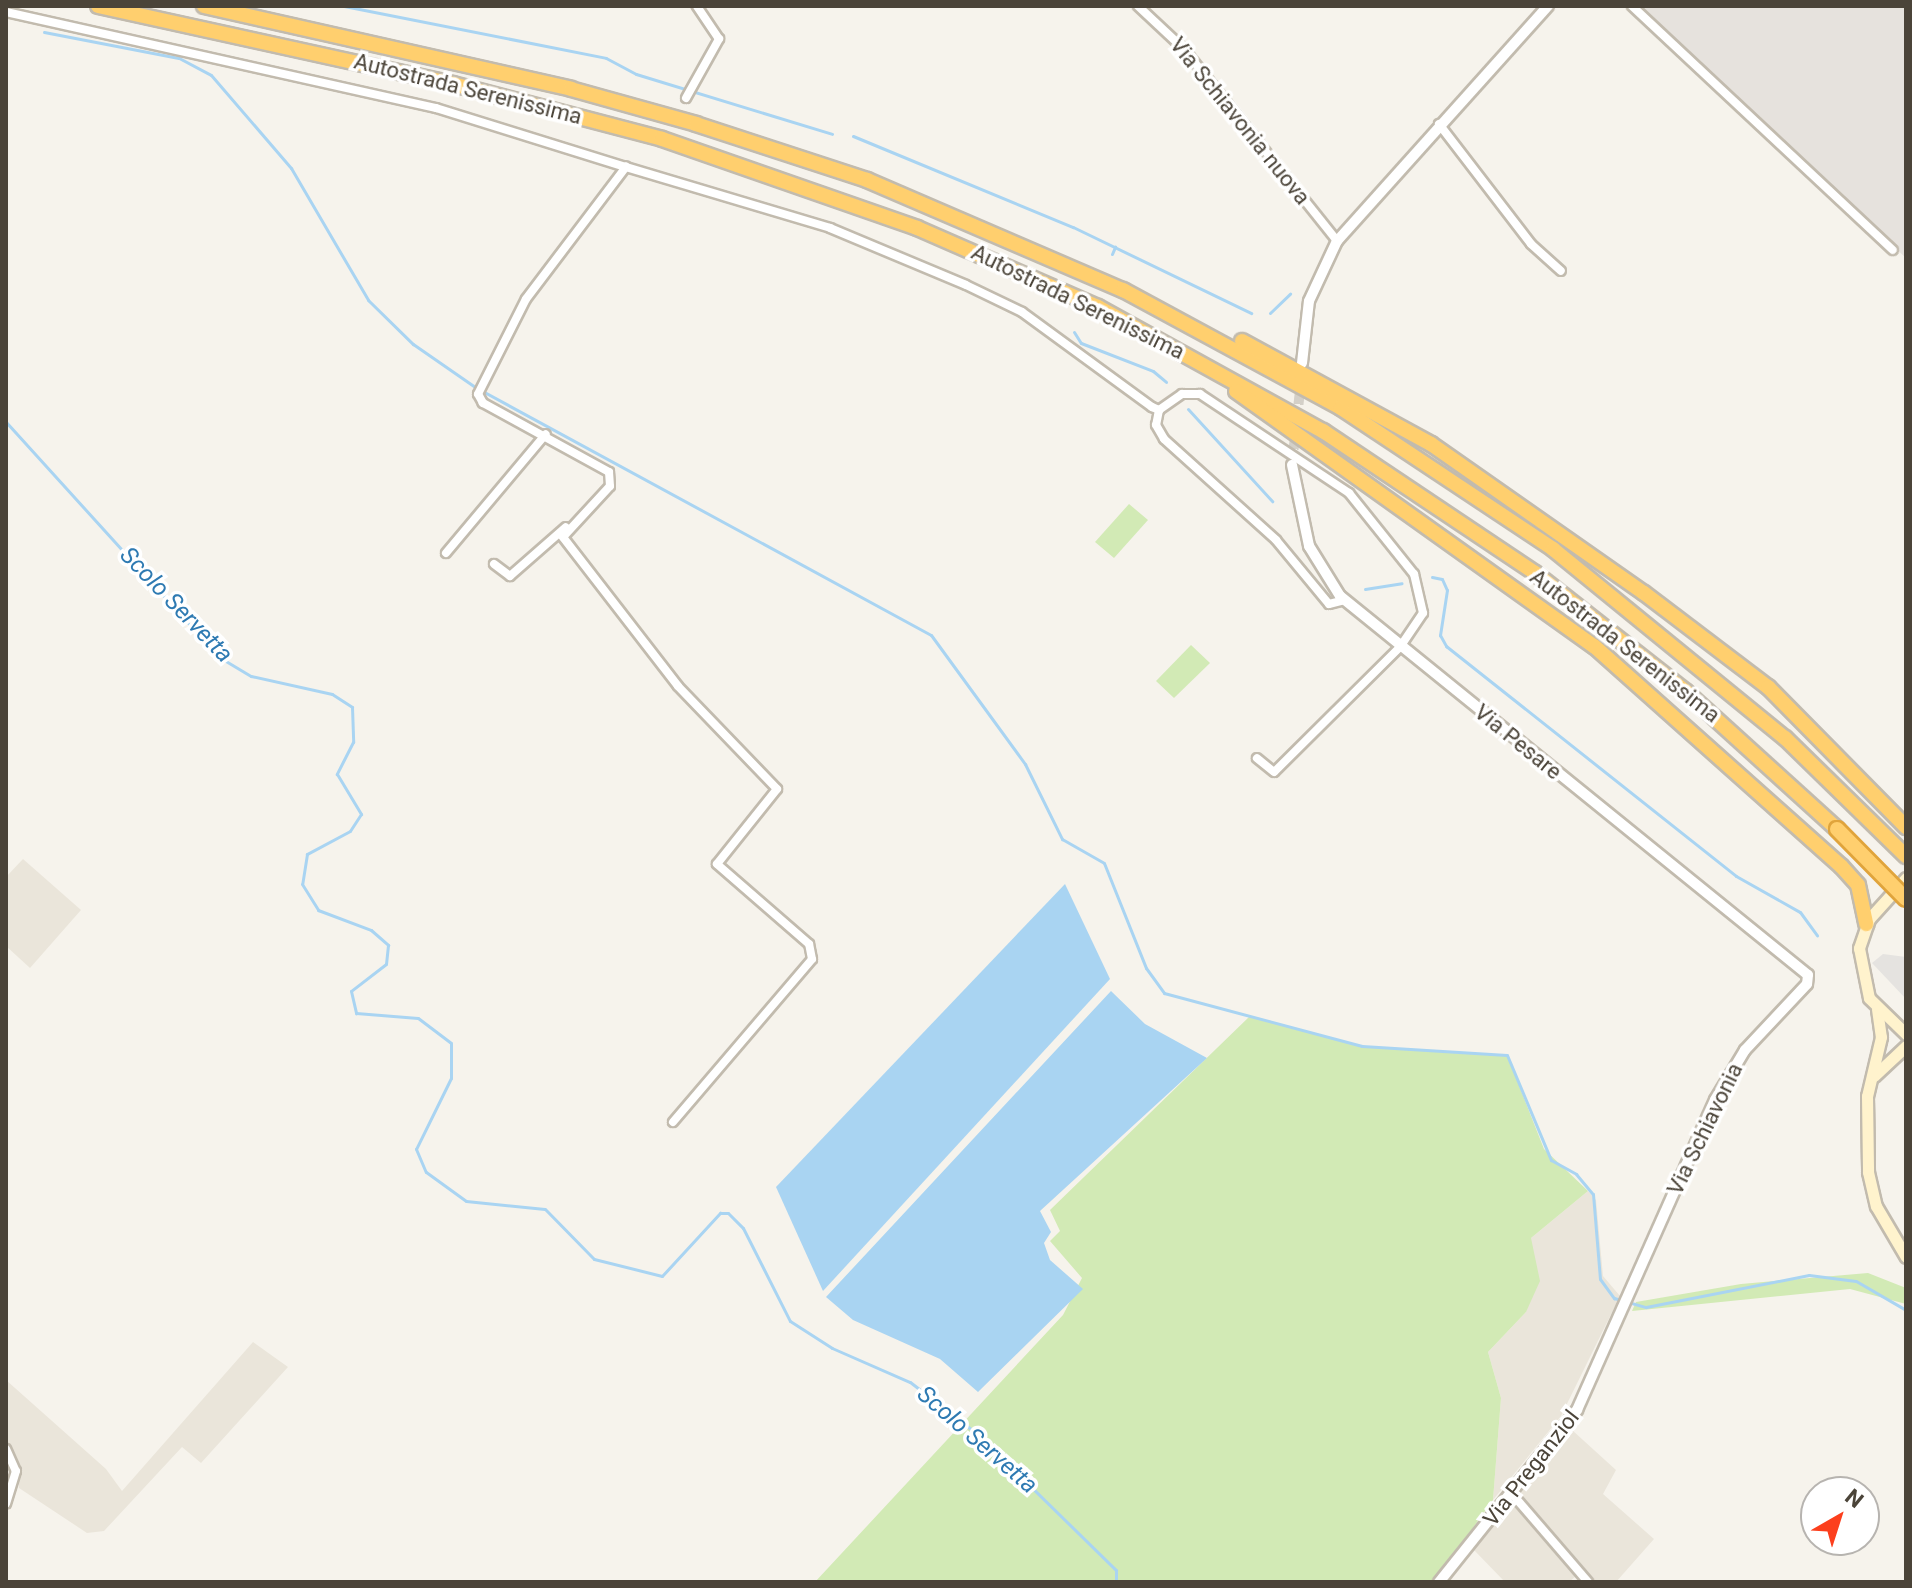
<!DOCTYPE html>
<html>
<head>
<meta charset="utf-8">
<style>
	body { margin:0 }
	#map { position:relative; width:1912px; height:1588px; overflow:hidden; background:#f6f3ec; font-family:Roboto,sans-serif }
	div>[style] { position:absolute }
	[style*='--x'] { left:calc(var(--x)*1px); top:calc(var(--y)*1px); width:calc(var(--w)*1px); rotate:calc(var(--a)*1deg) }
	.residential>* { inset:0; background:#eae5da }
	.industrial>* { inset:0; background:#e6e2dd }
	.green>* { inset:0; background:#d2eab5 }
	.parking>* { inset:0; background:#e5e3e0 }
	.water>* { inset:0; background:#a9d4f2 }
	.stream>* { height:3px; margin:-1.5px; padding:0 1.5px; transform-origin:1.5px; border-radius:1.5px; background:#a9d4f2 }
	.tertiary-tunnel>* { height:10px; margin-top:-5px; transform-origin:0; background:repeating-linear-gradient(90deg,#d4d0c8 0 10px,transparent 0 15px) }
	.roads { filter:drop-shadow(2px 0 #c2bbae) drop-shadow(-2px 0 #c2bbae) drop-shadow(0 2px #c2bbae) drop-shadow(0 -2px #c2bbae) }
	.minor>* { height:8px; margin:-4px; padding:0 4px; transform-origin:4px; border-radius:4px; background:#fff }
	.tertiary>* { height:10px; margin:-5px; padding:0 5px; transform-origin:5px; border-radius:5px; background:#fff }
	.secondary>* { height:11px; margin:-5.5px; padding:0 5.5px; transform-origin:5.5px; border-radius:5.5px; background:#fff3cd }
	.motorway>* { height:14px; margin:-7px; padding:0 7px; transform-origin:7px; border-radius:7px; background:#ffcf6e }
	.bridges { filter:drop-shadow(2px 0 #e0a43c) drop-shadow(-2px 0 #e0a43c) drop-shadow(0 2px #e0a43c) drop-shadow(0 -2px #e0a43c) }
	.motorway-bridge>* { height:14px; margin:-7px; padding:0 7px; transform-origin:7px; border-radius:7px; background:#ffcf6e }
	span { translate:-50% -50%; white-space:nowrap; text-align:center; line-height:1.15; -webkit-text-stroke:7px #fff; paint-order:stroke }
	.street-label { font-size:22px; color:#4b4439 }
	.water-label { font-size:24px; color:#2e7ab2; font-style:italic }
	.frame { position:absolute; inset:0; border:8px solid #4b4439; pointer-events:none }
	.north { position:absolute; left:1800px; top:1476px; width:80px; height:80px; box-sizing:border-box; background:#fff; border:2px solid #b7b4b0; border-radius:50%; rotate:39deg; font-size:22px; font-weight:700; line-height:32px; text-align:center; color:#4b4439 }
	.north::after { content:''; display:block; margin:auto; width:28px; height:36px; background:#fc3f1d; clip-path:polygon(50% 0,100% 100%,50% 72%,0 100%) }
</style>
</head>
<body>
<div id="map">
	<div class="residential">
		<i style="clip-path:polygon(23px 859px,81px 910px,30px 968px,6px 946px,6px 877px)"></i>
		<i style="clip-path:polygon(1588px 1191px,1596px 1200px,1603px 1276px,1620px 1296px,1561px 1416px,1493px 1500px,1501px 1398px,1488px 1352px,1526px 1312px,1531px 1238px)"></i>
		<i style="clip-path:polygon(253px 1342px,288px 1367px,201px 1463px,182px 1447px,104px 1531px,87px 1533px,19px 1488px,18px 1469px,6px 1449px,6px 1380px,106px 1469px,122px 1491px)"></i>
		<i style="clip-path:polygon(1572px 1430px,1616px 1470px,1603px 1494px,1654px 1539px,1616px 1582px,1582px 1582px,1576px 1576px,1569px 1582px,1505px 1582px,1473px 1549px)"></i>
	</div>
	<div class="industrial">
		<i style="clip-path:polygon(1631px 6px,1906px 6px,1906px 258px)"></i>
	</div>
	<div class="green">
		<i style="clip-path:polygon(1129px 504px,1148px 520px,1114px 558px,1095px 542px)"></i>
		<i style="clip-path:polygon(1191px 645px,1210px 663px,1174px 698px,1156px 681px)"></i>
		<i style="clip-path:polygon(1250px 1016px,1362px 1046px,1507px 1055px,1544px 1149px,1588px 1191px,1531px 1238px,1540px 1281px,1526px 1312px,1488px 1352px,1501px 1398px,1493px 1500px,1434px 1582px,815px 1582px,1063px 1315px,1082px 1278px,1050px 1241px,1060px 1231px,1050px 1210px)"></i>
		<i style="clip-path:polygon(1868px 1273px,1906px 1288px,1906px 1304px,1850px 1289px,1632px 1311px,1636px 1302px,1741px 1284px)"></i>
	</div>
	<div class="parking">
		<i style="clip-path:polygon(1883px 954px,1906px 957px,1906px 999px,1872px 963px)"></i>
	</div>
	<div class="water">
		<i style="clip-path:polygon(1065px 884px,1110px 979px,823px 1291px,776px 1187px)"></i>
		<i style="clip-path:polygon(1111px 991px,1145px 1024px,1207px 1058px,1040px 1211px,1051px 1232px,1044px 1243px,1050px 1260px,1083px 1289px,978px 1392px,940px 1359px,853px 1320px,826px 1297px)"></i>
	</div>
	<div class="stream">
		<i style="--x:344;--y:6;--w:267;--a:11.2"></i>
		<i style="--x:606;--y:58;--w:34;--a:28"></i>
		<i style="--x:636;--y:74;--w:205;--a:17"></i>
		<i style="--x:44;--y:32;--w:137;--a:10.9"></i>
		<i style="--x:179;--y:58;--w:36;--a:28"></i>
		<i style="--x:211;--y:75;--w:123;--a:49.3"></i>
		<i style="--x:291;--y:168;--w:153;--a:59.7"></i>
		<i style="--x:368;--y:300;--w:63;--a:44.4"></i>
		<i style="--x:413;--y:344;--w:75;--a:34.7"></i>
		<i style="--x:475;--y:387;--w:519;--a:28.54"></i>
		<i style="--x:931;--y:635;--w:160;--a:53.9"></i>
		<i style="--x:1025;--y:764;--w:84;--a:63.7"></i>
		<i style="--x:1062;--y:839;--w:48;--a:29.7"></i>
		<i style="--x:1104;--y:863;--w:113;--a:68.2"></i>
		<i style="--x:1146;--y:968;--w:31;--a:54"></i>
		<i style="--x:1164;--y:993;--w:205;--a:15"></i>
		<i style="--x:1362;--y:1046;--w:145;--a:3.6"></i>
		<i style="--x:1507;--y:1055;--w:114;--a:67.3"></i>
		<i style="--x:1551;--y:1160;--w:29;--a:29"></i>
		<i style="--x:1576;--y:1174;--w:26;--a:50"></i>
		<i style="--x:1593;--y:1194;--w:85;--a:85.3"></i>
		<i style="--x:1600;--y:1279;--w:24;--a:54"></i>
		<i style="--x:1614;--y:1298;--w:33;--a:16"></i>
		<i style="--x:1646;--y:1307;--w:166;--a:-11.1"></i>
		<i style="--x:1809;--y:1275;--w:47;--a:7.3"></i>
		<i style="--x:1856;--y:1281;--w:58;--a:30.1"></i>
		<i style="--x:853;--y:136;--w:238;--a:22.5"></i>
		<i style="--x:1073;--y:227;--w:198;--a:25.8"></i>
		<i style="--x:1112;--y:254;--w:8;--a:-67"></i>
		<i style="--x:1270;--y:313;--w:28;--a:-44"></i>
		<i style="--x:1074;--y:332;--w:13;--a:58"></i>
		<i style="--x:1081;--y:343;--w:77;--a:21.3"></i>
		<i style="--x:1153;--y:371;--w:17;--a:40"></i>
		<i style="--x:1188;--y:409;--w:125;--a:47.6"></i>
		<i style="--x:6;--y:422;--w:317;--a:47.8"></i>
		<i style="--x:219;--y:657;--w:37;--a:31"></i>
		<i style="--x:251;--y:676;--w:83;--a:12.5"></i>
		<i style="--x:332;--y:694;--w:24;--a:33"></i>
		<i style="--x:352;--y:707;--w:35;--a:88"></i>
		<i style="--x:353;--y:742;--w:36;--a:117"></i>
		<i style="--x:337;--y:774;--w:47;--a:59"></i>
		<i style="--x:361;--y:814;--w:20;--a:123"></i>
		<i style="--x:350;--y:831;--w:49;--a:151.9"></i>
		<i style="--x:307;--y:854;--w:30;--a:99"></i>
		<i style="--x:302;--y:884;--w:31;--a:58"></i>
		<i style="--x:318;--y:910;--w:57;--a:20.7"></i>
		<i style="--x:371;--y:930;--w:23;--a:41"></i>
		<i style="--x:388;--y:945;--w:19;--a:96"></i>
		<i style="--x:386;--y:964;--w:44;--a:142.4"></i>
		<i style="--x:351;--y:991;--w:23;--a:77"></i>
		<i style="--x:356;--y:1013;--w:62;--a:4.6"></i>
		<i style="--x:418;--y:1018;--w:41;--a:37.1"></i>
		<i style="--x:451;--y:1043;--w:35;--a:90"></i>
		<i style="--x:451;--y:1078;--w:79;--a:116.2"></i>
		<i style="--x:416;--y:1149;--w:25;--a:67"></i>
		<i style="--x:426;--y:1172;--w:49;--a:35.9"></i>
		<i style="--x:466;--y:1201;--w:79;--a:5.8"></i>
		<i style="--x:545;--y:1209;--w:70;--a:45.6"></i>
		<i style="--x:594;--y:1259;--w:70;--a:14"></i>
		<i style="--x:662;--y:1276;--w:86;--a:-47.4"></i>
		<i style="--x:720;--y:1213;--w:8;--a:0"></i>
		<i style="--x:728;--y:1213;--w:21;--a:45"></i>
		<i style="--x:743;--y:1228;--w:104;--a:63.2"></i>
		<i style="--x:790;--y:1321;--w:50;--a:32.7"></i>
		<i style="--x:832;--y:1348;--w:85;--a:23.6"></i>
		<i style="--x:910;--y:1382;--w:83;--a:37.7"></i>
		<i style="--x:976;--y:1433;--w:196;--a:44.4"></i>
		<i style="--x:1116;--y:1570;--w:12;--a:90"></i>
		<i style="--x:1432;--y:577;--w:10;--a:11"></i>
		<i style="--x:1442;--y:579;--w:12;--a:66"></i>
		<i style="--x:1447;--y:590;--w:46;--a:98.8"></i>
		<i style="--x:1440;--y:635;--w:13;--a:61"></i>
		<i style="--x:1446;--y:646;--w:370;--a:38.4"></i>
		<i style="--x:1736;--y:876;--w:73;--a:29.4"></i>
		<i style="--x:1800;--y:912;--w:29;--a:54"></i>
		<i style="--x:1365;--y:589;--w:37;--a:-9"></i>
	</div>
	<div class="tertiary-tunnel">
		<i style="--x:1292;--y:464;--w:83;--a:-83.8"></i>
	</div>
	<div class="roads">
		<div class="minor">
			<i style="--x:1138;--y:6;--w:63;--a:43.1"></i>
			<i style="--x:1184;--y:49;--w:246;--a:51.4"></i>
			<i style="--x:1632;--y:6;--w:357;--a:43.1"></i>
			<i style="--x:6;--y:12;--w:441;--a:12.6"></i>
			<i style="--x:436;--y:108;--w:199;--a:17.3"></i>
			<i style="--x:686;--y:98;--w:68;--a:-60.8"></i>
			<i style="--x:719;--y:39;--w:40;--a:-124"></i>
			<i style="--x:1439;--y:124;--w:151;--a:52.5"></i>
			<i style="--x:1531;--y:244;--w:40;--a:42"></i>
			<i style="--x:1159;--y:410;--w:15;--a:101"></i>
			<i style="--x:1156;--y:425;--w:16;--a:60"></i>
			<i style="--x:1164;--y:439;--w:151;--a:42"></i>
			<i style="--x:1276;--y:540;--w:83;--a:50.4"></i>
			<i style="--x:1329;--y:604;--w:16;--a:-14"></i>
			<i style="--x:446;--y:553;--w:155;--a:-50"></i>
			<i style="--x:494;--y:564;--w:20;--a:37"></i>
			<i style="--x:510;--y:576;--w:74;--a:-41.2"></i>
			<i style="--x:673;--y:1122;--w:214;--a:-49.5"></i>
			<i style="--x:812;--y:959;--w:15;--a:-101"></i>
			<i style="--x:809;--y:944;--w:122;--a:-139"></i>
			<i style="--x:717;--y:864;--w:96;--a:-51.3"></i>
			<i style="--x:777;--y:789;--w:143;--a:-133.9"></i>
			<i style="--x:678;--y:686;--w:188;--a:-127.7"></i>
			<i style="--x:563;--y:537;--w:69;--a:-47.3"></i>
			<i style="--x:610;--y:486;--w:14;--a:-94"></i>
			<i style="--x:609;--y:472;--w:144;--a:-151.3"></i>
			<i style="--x:483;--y:403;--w:10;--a:-119"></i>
			<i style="--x:478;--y:394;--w:106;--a:-63.2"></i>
			<i style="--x:526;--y:299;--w:166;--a:-52.9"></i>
			<i style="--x:626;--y:167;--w:213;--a:16.6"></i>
			<i style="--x:830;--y:228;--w:147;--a:22.7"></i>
			<i style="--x:966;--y:285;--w:62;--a:25.7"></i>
			<i style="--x:1022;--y:312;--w:161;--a:36.2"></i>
			<i style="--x:1152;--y:407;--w:8;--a:23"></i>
			<i style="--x:1159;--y:410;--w:28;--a:-35"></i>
			<i style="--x:1182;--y:394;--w:18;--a:0"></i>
			<i style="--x:1200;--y:394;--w:179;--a:33.6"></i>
			<i style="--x:1349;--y:493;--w:104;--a:51.3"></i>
			<i style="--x:1414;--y:574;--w:40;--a:77"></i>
			<i style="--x:1423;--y:613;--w:41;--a:124.1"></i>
			<i style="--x:1400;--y:647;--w:177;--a:135.2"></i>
			<i style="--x:1274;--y:772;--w:22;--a:-141"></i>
			<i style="--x:6;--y:1449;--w:24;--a:66"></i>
			<i style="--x:16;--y:1471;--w:34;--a:107"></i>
			<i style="--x:1513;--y:1495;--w:115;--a:49.2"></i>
		</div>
		<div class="tertiary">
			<i style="--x:1302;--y:363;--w:62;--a:-83.6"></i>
			<i style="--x:1309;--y:301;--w:66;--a:-65"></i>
			<i style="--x:1337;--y:241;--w:316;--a:-48.1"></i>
			<i style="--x:1292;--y:465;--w:83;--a:78.1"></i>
			<i style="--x:1309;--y:546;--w:59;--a:58.2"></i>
			<i style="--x:1340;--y:596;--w:602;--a:39"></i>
			<i style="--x:1808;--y:975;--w:9;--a:96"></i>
			<i style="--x:1807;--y:984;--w:91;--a:133.2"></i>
			<i style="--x:1745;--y:1050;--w:58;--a:121"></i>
			<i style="--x:1715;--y:1100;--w:339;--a:114"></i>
			<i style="--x:1577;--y:1410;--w:221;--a:128.7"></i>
		</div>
		<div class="secondary">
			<i style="--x:1906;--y:878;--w:55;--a:132.1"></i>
			<i style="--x:1869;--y:919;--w:31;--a:109"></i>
			<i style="--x:1859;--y:948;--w:51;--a:78.7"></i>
			<i style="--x:1869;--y:998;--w:52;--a:44.2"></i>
			<i style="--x:1877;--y:1009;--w:28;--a:82"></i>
			<i style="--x:1881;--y:1037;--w:61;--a:103.3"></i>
			<i style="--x:1867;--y:1096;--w:76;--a:89.2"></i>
			<i style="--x:1868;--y:1172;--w:35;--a:77"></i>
			<i style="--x:1876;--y:1206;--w:59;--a:59.5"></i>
			<i style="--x:1874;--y:1076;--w:44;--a:-43.2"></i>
		</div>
		<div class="motorway">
			<i style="--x:98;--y:6;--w:363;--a:12.4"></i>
			<i style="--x:453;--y:84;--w:216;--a:14.7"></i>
			<i style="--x:662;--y:139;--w:270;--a:19.2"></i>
			<i style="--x:917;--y:228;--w:197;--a:23.6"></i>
			<i style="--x:1098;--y:307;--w:257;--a:28.9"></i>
			<i style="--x:1323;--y:431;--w:255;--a:33.8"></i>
			<i style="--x:1535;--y:573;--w:192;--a:38.2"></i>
			<i style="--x:1686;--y:692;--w:204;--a:42.2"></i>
			<i style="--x:204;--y:6;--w:376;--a:12.7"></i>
			<i style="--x:571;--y:89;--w:130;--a:15.6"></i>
			<i style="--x:696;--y:124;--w:180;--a:18.1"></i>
			<i style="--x:867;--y:180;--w:279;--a:23.3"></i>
			<i style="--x:1123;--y:290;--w:248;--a:28.4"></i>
			<i style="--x:1341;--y:408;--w:255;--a:33.6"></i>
			<i style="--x:1553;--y:549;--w:299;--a:39.2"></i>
			<i style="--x:1785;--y:738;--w:169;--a:44.3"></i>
			<i style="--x:1242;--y:341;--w:215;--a:28.6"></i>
			<i style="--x:1431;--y:444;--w:260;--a:35"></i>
			<i style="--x:1644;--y:593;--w:156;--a:37.2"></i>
			<i style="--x:1768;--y:687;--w:197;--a:45.4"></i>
			<i style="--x:1236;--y:391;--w:440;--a:35.5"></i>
			<i style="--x:1594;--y:646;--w:331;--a:41.7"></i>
			<i style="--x:1841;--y:866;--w:25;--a:48"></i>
			<i style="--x:1858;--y:885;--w:40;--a:78"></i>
		</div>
	</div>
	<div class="bridges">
		<div class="motorway-bridge">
			<i style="--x:1837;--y:829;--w:98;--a:45.4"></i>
		</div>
	</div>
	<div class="street-label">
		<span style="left:468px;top:89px;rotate:14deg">Autostrada Serenissima</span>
		<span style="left:1240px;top:121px;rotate:51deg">Via Schiavonia nuova</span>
		<span style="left:1078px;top:302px;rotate:26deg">Autostrada Serenissima</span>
		<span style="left:1625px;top:646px;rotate:38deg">Autostrada Serenissima</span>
		<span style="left:1518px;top:742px;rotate:39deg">Via Pesare</span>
		<span style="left:1705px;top:1129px;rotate:-64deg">Via Schiavonia</span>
		<span style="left:1531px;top:1468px;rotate:-52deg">Via Preganziol</span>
	</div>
	<div class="water-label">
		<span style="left:176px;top:605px;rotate:46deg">Scolo Servetta</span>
		<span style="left:977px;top:1440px;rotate:41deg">Scolo Servetta</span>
	</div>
	<div class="frame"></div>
	<div class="north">N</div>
</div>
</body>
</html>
